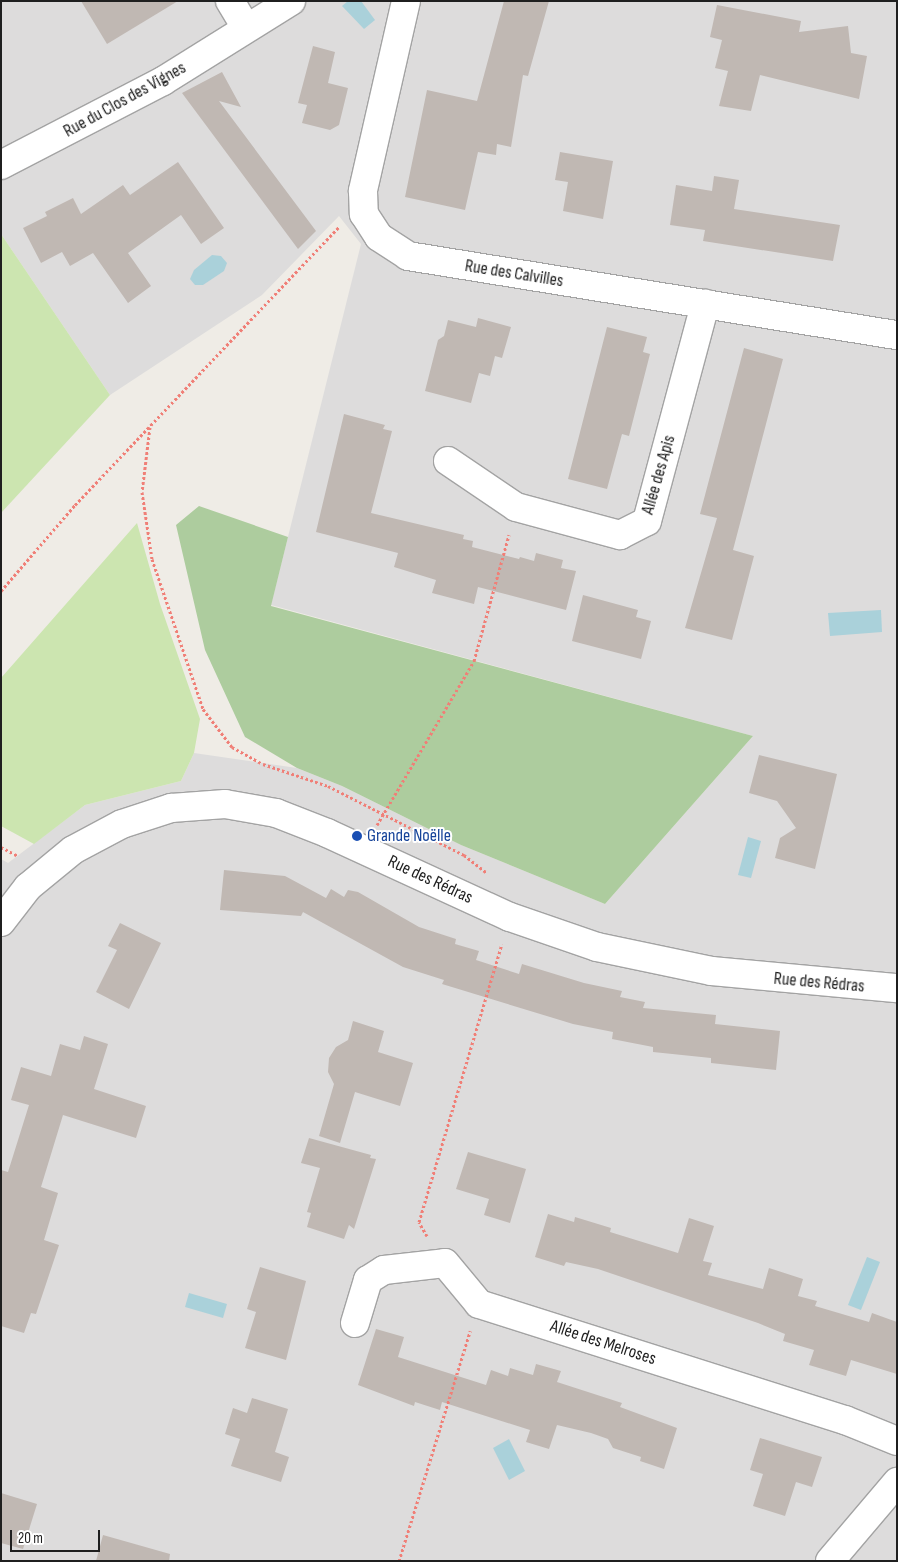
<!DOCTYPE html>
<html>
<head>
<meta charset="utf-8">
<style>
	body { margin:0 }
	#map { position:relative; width:898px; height:1562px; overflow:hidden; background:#efece6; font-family:"Sofia Sans Condensed",sans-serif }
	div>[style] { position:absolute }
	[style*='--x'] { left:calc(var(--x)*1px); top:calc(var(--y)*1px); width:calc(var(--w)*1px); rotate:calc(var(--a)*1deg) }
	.residential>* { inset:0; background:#dddcdc }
	.grass>* { inset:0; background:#cce5b0 }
	.forest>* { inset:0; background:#adcc9e }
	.water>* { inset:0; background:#aad1da }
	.building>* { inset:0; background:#c0b8b3 }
	.path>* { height:3px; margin-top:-1.5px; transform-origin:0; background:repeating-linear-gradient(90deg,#f07f77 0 2.5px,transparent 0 5px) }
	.roads { filter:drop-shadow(1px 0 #a3a3a3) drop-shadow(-1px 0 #a3a3a3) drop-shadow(0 1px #a3a3a3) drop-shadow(0 -1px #a3a3a3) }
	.street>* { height:28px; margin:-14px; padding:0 14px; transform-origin:14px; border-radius:14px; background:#fff }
	.dots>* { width:14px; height:14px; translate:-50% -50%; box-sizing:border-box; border:2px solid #fff; border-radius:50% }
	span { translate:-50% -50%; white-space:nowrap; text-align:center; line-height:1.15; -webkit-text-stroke:4px #fff; paint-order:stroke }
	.street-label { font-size:18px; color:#1f1f1f }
	.transit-label { font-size:18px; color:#164399 }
	.left { translate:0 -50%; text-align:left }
	.frame { position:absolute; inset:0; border:2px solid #1f1f1f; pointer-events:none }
	.scale { position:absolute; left:10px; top:1530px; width:90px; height:22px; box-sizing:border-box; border:2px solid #1f1f1f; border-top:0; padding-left:6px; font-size:15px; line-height:18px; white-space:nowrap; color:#1f1f1f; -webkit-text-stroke:4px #fff; paint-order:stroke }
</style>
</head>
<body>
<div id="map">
	<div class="residential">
		<i style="clip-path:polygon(1px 1px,897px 1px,897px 1561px,1px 1561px,1px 859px,8px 863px,85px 805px,181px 781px,194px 753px,297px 768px,342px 786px,461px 845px,605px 904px,753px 736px,271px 605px,361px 244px,339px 216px,262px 295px,110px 395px,1px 234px)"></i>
	</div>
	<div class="grass">
		<i style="clip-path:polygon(1px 234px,110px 395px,1px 513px)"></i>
		<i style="clip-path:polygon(137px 523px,160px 604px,200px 719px,194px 753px,181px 781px,85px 805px,34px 844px,1px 826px,1px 678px)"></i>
	</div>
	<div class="forest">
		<i style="clip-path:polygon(199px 506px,288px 537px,271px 606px,753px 736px,605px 904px,461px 845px,342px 786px,297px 768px,245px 737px,205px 650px,176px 525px)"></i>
	</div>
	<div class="water">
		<i style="clip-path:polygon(348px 1px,361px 1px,375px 20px,364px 29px,342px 6px)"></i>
		<i style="clip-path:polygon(212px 255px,221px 256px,227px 263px,224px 271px,203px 285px,195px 285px,190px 279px,194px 270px)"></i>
		<i style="clip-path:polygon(881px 610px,882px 632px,830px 636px,828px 613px)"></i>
		<i style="clip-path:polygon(748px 837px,761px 841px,751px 878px,738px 875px)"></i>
		<i style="clip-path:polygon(867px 1257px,880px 1262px,861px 1310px,848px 1305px)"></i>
		<i style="clip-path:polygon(189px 1293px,227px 1304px,223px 1318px,185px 1307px)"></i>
		<i style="clip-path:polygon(509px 1439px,525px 1471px,509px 1480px,493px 1448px)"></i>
	</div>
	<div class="building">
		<i style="clip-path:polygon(81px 1px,178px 1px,107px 44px)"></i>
		<i style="clip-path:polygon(504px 1px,549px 1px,528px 76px,523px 75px,511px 147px,497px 144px,496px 155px,478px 152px,465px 210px,405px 197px,427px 90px,477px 101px)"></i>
		<i style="clip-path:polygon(717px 5px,801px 21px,799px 32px,848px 26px,851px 53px,867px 56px,859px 99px,760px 75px,751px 111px,719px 106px,728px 71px,715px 68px,722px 40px,710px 37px)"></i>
		<i style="clip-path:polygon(313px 46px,335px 52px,328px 83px,348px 88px,339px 125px,330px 130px,302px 123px,307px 105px,298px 103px)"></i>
		<i style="clip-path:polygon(222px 72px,241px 107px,219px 101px,316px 231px,298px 249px,182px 93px)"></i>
		<i style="clip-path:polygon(560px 152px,613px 161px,603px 219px,563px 211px,568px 182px,555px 180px)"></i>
		<i style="clip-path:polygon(178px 162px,224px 228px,201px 244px,181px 215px,128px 253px,151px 286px,128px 303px,93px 253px,70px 266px,62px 252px,41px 263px,23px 228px,47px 216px,45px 212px,73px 198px,81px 214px,123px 185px,130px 195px)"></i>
		<i style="clip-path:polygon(714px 176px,739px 180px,734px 209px,840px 225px,833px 261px,703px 241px,705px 230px,670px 225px,676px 185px,712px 191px)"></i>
		<i style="clip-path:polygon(478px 318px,511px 327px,502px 358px,495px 356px,490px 376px,479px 373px,471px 403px,425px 391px,438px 340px,444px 336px,448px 320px,476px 327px)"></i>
		<i style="clip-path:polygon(607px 327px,647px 337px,643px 352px,650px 354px,629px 436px,622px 434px,607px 489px,568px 479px)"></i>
		<i style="clip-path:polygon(744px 348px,783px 359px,733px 550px,754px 556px,732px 640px,685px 628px,717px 518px,700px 514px)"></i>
		<i style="clip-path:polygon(344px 414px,385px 425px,383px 429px,392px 431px,371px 513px,464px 535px,463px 539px,473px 541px,472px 547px,519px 559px,520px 557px,534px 561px,536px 553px,563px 560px,561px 568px,576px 571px,566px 610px,478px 587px,474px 604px,432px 593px,436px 580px,394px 567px,398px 553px,316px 532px)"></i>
		<i style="clip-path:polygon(583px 595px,638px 610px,636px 617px,651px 621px,641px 659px,572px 641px)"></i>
		<i style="clip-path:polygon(759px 755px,837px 774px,815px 869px,775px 858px,780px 838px,796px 828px,777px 801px,749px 793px)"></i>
		<i style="clip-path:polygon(224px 870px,285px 876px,326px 898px,331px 889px,344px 897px,348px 890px,358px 892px,419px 927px,456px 939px,455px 944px,479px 951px,476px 960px,519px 974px,522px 964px,584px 983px,622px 991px,620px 997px,645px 1002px,643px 1008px,716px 1015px,715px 1024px,780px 1031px,776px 1070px,711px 1063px,711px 1058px,653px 1052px,653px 1047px,612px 1039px,613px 1032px,573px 1024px,442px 984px,444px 980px,403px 967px,303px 912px,301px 916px,220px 910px)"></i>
		<i style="clip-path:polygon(120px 923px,161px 943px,129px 1009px,96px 992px,117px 950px,108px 946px)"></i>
		<i style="clip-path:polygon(353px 1021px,384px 1031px,378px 1052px,413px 1063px,400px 1106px,355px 1092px,340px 1143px,319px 1136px,334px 1084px,328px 1072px,329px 1058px,336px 1047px,348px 1040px)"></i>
		<i style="clip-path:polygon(84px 1036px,108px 1044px,94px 1089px,146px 1106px,136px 1138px,63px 1115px,41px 1187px,58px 1193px,44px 1240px,59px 1245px,36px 1314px,31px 1313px,24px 1333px,1px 1326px,1px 1170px,8px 1172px,29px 1105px,11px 1100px,21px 1067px,51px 1076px,60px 1044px,80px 1050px)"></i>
		<i style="clip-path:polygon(309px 1138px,371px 1155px,370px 1158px,376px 1159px,354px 1229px,349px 1225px,344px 1239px,307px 1227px,311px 1213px,307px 1212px,320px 1168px,301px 1163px)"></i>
		<i style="clip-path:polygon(468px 1152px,526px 1169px,510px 1223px,484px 1215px,489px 1199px,456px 1189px)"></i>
		<i style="clip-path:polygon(548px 1214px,574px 1222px,575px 1217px,611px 1228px,610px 1232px,678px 1253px,689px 1218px,714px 1226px,703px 1261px,712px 1263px,708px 1275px,763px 1289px,769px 1268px,803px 1279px,798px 1296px,817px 1301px,815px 1306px,869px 1322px,872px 1313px,897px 1322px,897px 1374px,851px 1360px,846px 1376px,809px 1365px,814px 1350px,783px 1341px,785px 1334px,758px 1323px,598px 1269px,566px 1262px,564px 1266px,535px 1257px)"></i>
		<i style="clip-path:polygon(260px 1267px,306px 1281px,286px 1360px,245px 1348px,256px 1312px,247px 1309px)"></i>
		<i style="clip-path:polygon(376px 1329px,404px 1337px,398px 1357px,486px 1385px,491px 1370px,508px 1376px,510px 1368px,533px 1375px,536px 1364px,561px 1371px,557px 1382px,622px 1403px,620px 1407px,677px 1428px,664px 1469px,640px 1461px,641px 1457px,613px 1448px,608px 1439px,591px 1433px,557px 1425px,549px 1449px,526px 1442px,530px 1430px,442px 1402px,440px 1410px,415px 1402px,414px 1406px,358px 1385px)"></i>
		<i style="clip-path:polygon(252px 1398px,288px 1409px,275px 1452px,289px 1457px,281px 1482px,231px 1466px,240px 1439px,225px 1434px,233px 1408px,247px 1413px)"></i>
		<i style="clip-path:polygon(760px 1438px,822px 1457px,812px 1487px,796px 1482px,785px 1516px,753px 1506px,763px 1474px,750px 1470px)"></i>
		<i style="clip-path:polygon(1px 1493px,37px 1504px,23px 1549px,1px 1543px)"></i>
		<i style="clip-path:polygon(103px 1535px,170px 1554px,169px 1561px,96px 1561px)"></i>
	</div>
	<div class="path">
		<i style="--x:150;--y:427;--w:65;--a:97"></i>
		<i style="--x:142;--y:492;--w:68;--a:81.5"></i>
		<i style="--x:152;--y:559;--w:158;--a:71.2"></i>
		<i style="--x:203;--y:709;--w:48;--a:52.7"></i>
		<i style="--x:232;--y:747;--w:35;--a:29"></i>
		<i style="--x:263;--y:764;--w:69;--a:18.7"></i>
		<i style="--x:328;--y:786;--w:153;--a:26.9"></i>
		<i style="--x:464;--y:855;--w:28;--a:38"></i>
		<i style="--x:1;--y:591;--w:113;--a:-49.3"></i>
		<i style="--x:75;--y:505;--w:383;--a:-46.5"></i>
		<i style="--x:377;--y:825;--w:191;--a:-59.4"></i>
		<i style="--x:474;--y:661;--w:131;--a:-74.5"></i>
		<i style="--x:1;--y:847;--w:19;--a:28"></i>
		<i style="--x:427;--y:1236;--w:16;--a:-120"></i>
		<i style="--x:419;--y:1222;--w:290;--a:-73.4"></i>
		<i style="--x:399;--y:1561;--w:241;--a:-72.8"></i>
	</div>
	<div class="roads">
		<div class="street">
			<i style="--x:230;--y:1;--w:31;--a:59"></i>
			<i style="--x:406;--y:1;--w:195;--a:102.8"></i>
			<i style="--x:363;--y:191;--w:23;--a:88"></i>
			<i style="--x:364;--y:214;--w:27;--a:57"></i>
			<i style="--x:379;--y:237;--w:35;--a:33"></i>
			<i style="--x:408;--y:256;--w:495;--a:9.2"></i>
			<i style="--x:1;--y:165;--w:182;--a:-27.4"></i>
			<i style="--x:163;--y:81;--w:151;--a:-32"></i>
			<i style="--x:448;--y:461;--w:82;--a:34.1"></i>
			<i style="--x:516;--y:507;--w:108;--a:15.1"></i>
			<i style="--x:620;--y:535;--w:30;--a:-27"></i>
			<i style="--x:647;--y:521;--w:225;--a:-75"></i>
			<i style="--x:1;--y:922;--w:44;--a:-52.4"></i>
			<i style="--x:28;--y:887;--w:58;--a:-39.4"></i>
			<i style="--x:73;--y:850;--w:55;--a:-28"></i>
			<i style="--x:122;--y:824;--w:52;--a:-18.1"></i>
			<i style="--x:171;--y:808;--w:54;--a:-4.2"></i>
			<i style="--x:225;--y:804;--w:52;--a:10"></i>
			<i style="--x:276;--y:813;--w:55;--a:21.4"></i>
			<i style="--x:327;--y:833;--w:201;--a:24.7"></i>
			<i style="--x:510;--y:917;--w:92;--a:19"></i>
			<i style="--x:597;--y:947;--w:117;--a:11.8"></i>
			<i style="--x:712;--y:971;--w:186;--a:5.3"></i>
			<i style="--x:355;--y:1323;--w:45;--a:-73.2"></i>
			<i style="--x:368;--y:1280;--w:19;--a:-32"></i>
			<i style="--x:384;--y:1270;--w:61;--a:-6.5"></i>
			<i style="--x:445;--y:1263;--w:53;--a:50.3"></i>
			<i style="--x:479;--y:1304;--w:384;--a:17.6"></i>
			<i style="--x:845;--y:1420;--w:56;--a:22"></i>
			<i style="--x:830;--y:1561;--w:104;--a:-49.7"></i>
		</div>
	</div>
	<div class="dots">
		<i style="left:357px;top:836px;background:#1a4fb4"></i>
	</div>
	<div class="street-label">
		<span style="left:125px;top:100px;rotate:-29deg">Rue du Clos des Vignes</span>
		<span style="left:514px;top:274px;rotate:9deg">Rue des Calvilles</span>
		<span style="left:659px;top:475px;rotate:-74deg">Allée des Apis</span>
		<span style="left:430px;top:880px;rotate:25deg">Rue des Rédras</span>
		<span style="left:819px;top:983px;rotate:5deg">Rue des Rédras</span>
		<span style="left:603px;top:1343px;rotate:18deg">Allée des Melroses</span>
	</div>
	<div class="transit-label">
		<span class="left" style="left:367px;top:836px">Grande Noëlle</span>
	</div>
	<div class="frame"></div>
	<div class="scale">20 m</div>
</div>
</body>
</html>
